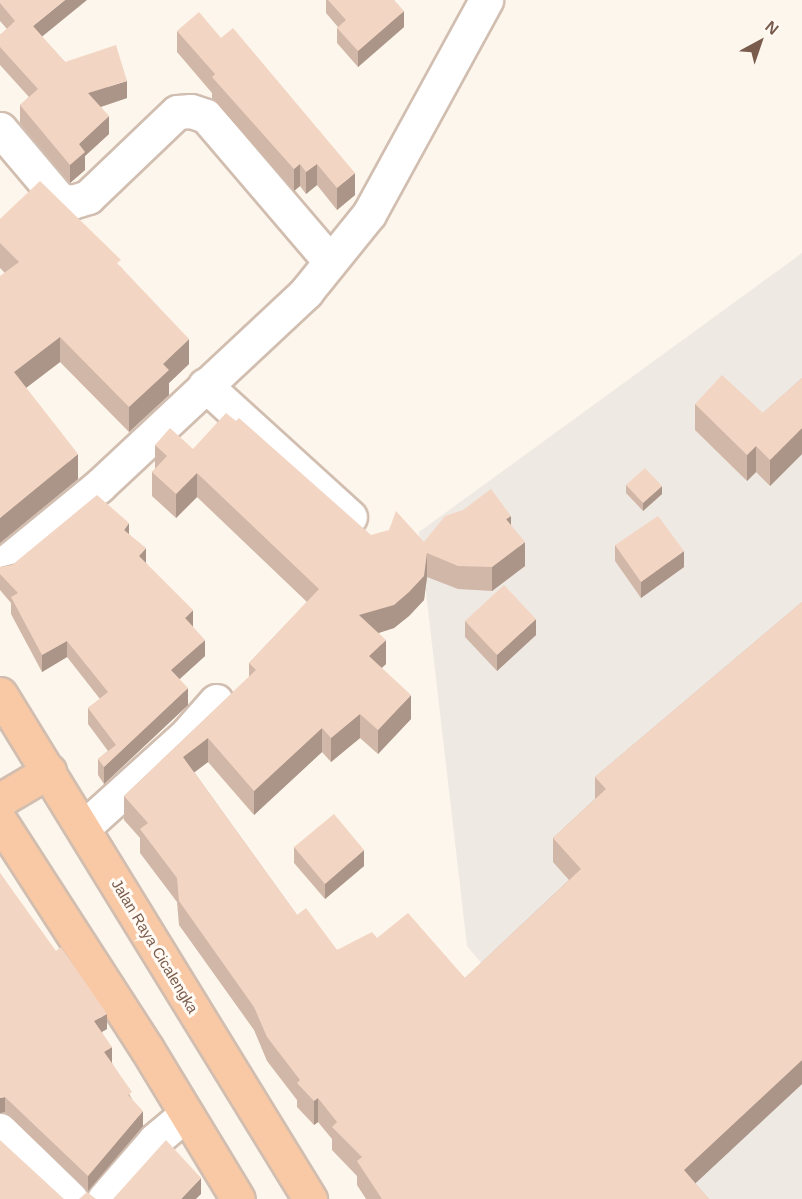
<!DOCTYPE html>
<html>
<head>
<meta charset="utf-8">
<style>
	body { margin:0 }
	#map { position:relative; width:802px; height:1199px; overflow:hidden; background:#fdf6ec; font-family:Helvetica,sans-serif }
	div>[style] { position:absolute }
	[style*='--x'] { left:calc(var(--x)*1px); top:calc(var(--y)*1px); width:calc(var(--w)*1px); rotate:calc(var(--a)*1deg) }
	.industrial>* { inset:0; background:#efe9e4 }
	.roads { filter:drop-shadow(2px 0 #d1beb0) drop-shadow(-2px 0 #d1beb0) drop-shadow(0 2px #d1beb0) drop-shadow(0 -2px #d1beb0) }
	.minor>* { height:33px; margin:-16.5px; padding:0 16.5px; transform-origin:16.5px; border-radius:16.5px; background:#fff }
	.trunk>* { height:33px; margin:-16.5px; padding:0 16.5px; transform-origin:16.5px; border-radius:16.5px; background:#f9c8a4 }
	.wall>* { inset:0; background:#d1b7a8 }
	.shaded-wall>* { inset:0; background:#aa9588 }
	.building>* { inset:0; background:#f3d5c3 }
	span { translate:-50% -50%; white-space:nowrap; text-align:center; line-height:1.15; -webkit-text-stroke:6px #fffaf3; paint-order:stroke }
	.street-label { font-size:15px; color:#7a5c4d }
	.north { position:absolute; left:730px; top:12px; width:60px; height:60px; -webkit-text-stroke:4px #fffaf3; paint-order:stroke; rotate:40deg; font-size:16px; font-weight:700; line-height:24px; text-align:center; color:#7a5c4d }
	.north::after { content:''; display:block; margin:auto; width:21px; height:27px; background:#7a5c4d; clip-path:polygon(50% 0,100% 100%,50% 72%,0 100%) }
</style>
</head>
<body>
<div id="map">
	<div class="industrial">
		<i style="clip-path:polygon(802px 253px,802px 1199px,679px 1199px,467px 946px,419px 532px)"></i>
	</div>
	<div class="roads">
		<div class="minor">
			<i style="--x:0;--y:129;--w:93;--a:49.8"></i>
			<i style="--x:60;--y:200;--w:12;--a:9"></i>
			<i style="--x:72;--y:202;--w:17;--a:-17"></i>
			<i style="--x:88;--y:197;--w:123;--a:-43.7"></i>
			<i style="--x:177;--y:112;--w:14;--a:-4"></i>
			<i style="--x:191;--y:111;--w:16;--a:18"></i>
			<i style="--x:206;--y:116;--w:191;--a:49.5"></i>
			<i style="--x:205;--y:385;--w:196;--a:42.3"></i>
			<i style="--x:0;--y:567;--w:128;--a:-39.3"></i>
			<i style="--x:99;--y:486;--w:284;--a:-43.1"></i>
			<i style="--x:306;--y:292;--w:100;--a:-51.1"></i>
			<i style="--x:369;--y:214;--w:244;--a:-61.3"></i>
			<i style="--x:83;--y:828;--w:140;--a:-42.1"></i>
			<i style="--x:187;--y:734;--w:44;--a:-48.7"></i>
			<i style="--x:0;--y:1130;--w:99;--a:44.2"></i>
			<i style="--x:104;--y:1199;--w:78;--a:-49.2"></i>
			<i style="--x:155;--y:1140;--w:39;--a:-40"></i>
		</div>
		<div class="trunk">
			<i style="--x:0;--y:694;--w:593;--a:58.46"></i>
			<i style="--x:0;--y:800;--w:57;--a:-30.6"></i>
			<i style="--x:0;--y:821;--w:271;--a:57.2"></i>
			<i style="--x:147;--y:1049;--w:175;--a:58.8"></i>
		</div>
	</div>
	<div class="wall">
		<i style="clip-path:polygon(0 0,42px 37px,65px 62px,127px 98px,101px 107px,109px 134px,85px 156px,85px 170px,70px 183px,20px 123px,20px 105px,29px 97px,0 65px,0 35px,7px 29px,0 21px)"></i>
		<i style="clip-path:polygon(326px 0,394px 0,404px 27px,358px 67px,337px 43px,337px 28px,338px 27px,326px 13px)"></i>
		<i style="clip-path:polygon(177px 31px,221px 38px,355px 195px,337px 210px,317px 185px,306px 194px,300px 186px,294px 191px,212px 98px,212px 93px,177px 52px)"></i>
		<i style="clip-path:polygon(0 219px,121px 267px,189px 364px,169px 383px,169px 395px,129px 432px,60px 362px,26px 388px,78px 479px,0 543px,5px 273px,0 268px)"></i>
		<i style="clip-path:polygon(802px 378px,802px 454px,770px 486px,756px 472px,747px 481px,695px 430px,695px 404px,763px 413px)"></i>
		<i style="clip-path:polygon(155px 445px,193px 449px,371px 535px,424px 542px,511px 525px,525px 566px,492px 591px,458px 589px,427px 577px,424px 600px,409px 616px,394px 628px,379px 633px,386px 664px,381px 668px,411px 719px,378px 754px,360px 738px,331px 762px,322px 752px,254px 815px,208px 762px,194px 772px,297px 915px,337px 950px,377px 938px,465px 978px,569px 880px,553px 862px,553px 838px,595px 799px,595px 777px,802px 602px,802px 1084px,695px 1183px,709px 1199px,366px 1199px,357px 1185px,357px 1176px,332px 1150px,332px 1139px,318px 1122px,314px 1125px,297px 1107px,297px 1100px,267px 1061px,254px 1030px,179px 925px,177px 902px,140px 853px,140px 838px,124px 820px,124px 796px,249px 677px,249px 663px,307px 602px,197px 497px,176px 518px,152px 496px,152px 472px,155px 469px)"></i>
		<i style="clip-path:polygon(626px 485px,662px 494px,643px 511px,626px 493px)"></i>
		<i style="clip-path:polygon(129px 534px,146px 563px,193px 627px,205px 656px,179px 679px,188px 705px,104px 784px,98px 775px,98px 759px,108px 751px,88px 724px,88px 708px,100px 699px,67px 657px,42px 672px,11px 614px,11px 603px,0 590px,0 567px)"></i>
		<i style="clip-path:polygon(615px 545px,684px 567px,641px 598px,615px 561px)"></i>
		<i style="clip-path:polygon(465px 621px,536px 635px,497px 671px,465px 637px)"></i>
		<i style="clip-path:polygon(294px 847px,364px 866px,325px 899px,294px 863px)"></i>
		<i style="clip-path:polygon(0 873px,107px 1029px,102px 1032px,112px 1063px,132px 1099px,143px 1126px,88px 1191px,5px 1112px)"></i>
	</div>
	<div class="shaded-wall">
		<i style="clip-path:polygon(65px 0,87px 0,33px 44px,33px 26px)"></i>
		<i style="clip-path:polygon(404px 11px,404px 27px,358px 67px,358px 51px)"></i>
		<i style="clip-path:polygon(127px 81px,127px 98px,88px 111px,88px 93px)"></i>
		<i style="clip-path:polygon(109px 116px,109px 134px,85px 156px,85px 170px,70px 183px,70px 165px,79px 144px)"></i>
		<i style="clip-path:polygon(300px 164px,300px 186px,294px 191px,294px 169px)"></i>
		<i style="clip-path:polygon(317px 164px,317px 185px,306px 194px,306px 172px)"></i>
		<i style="clip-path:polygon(355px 173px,355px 195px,337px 210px,337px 188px)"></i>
		<i style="clip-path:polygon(60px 337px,60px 362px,14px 397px,14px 372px)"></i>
		<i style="clip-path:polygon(189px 339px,189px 364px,169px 383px,169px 395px,129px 432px,129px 407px,163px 364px)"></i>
		<i style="clip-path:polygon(802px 428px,802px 454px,770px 486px,770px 460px)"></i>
		<i style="clip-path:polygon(756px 446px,756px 472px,747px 481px,747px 455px)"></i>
		<i style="clip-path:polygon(78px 454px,78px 479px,0 543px,0 518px)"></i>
		<i style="clip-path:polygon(197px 473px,197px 497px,176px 518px,176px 494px)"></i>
		<i style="clip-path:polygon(662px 486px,662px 494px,643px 511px,643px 503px)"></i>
		<i style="clip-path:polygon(511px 516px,511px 539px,506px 519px)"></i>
		<i style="clip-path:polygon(129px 523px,129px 540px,124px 530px)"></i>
		<i style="clip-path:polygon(525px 542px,525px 566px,492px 591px,492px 567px)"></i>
		<i style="clip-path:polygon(146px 548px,146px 565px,139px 556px)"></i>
		<i style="clip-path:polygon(684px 551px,684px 567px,641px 598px,641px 582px)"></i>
		<i style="clip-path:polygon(427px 553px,427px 577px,424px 600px,409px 616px,394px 628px,359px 639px,359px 615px)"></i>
		<i style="clip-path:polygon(193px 610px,193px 627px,185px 618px)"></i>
		<i style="clip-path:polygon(536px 619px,536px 635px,497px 671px,497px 655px)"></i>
		<i style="clip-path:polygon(205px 640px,205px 656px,171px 687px,171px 670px)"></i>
		<i style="clip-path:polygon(386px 640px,386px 664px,369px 680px,369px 656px)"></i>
		<i style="clip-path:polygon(67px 641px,67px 657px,42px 672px,42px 655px)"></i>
		<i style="clip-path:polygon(188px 688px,188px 705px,104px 784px,104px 767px)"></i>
		<i style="clip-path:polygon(411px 695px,411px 719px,378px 754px,378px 730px)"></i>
		<i style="clip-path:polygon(360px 714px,360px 738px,331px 762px,331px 738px)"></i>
		<i style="clip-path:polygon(322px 728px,322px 752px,254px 815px,254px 791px)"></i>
		<i style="clip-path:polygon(208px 738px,208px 762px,183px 781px,183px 757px)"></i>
		<i style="clip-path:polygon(364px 850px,364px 866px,325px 899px,325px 884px)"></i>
		<i style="clip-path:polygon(107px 1014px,107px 1029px,94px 1036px,94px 1021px)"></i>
		<i style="clip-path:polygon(112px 1047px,112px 1063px,104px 1052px)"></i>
		<i style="clip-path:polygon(802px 1060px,802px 1084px,684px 1194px,684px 1170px)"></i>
		<i style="clip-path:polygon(5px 1097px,5px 1112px,0 1113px,0 1098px)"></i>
		<i style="clip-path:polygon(318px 1098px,318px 1122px,314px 1125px,314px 1101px)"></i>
		<i style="clip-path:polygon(143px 1111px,143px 1126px,88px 1191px,88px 1176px)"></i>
		<i style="clip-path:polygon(201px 1178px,201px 1194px,196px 1199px,181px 1199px)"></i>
	</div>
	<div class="building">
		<i style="clip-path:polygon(0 0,65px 0,33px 26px,65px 62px,116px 45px,127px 81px,88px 93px,109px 116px,79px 144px,85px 152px,70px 165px,20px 105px,38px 89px,0 47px,0 35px,15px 21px,0 3px)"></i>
		<i style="clip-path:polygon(328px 0,394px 0,404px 11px,358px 51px,337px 28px,346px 20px)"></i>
		<i style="clip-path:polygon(199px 12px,221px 38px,233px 28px,355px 173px,337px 188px,317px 164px,306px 172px,300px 164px,294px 169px,212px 77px,215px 74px,177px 31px)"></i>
		<i style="clip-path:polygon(40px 181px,121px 260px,117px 263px,189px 339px,163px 364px,169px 370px,129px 407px,60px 337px,14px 372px,78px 454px,0 518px,0 276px,19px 262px,0 243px,0 219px)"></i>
		<i style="clip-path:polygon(722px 375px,763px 413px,802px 378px,802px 428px,770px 460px,756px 446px,747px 455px,695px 404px)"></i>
		<i style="clip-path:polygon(226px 413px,236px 421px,239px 418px,371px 535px,389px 530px,396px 511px,424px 542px,445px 516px,463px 510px,491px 489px,511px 516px,506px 519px,525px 542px,492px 567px,458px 566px,427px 553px,424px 576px,409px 592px,394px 605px,359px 615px,386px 640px,369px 656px,411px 695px,378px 730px,360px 714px,331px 738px,322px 728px,254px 791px,208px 738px,183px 757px,297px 915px,306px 908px,337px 950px,372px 932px,377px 938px,408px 913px,465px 978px,581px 869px,553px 838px,606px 789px,595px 777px,802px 602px,802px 1060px,684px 1170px,709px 1199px,382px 1199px,357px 1161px,362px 1157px,332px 1127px,337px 1122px,318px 1098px,314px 1101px,297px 1083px,300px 1080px,267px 1037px,254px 1007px,179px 901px,177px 878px,140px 829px,148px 823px,124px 796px,256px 670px,249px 663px,319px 589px,197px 473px,176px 494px,152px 472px,167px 456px,155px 445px,170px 428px,193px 449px)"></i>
		<i style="clip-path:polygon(645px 468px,662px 486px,643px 503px,626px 485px)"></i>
		<i style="clip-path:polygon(97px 495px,129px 523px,124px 530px,146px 548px,139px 556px,193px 610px,185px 618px,205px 640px,171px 670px,188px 688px,104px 767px,98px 759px,116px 745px,88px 708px,108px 692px,67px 641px,42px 655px,11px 597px,18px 593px,0 574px,0 567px,12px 565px)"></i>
		<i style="clip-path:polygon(658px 516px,684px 551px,641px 582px,615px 545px)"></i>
		<i style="clip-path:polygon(504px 585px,536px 619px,497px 655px,465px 621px)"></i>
		<i style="clip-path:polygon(334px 814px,364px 850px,325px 884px,294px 847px)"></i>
		<i style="clip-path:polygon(0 873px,56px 951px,61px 947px,107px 1014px,94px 1021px,112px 1047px,104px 1052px,132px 1092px,128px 1095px,143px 1111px,88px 1176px,5px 1097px,0 1098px)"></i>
		<i style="clip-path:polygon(0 1140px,64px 1199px,0 1199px)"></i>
		<i style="clip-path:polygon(166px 1140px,201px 1178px,181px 1199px,113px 1199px)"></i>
		<i style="clip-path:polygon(87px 1192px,96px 1199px,79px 1199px)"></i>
	</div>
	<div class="street-label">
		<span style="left:155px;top:946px;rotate:59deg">Jalan Raya Cicalengka</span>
	</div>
	<div class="north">N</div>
</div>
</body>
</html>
